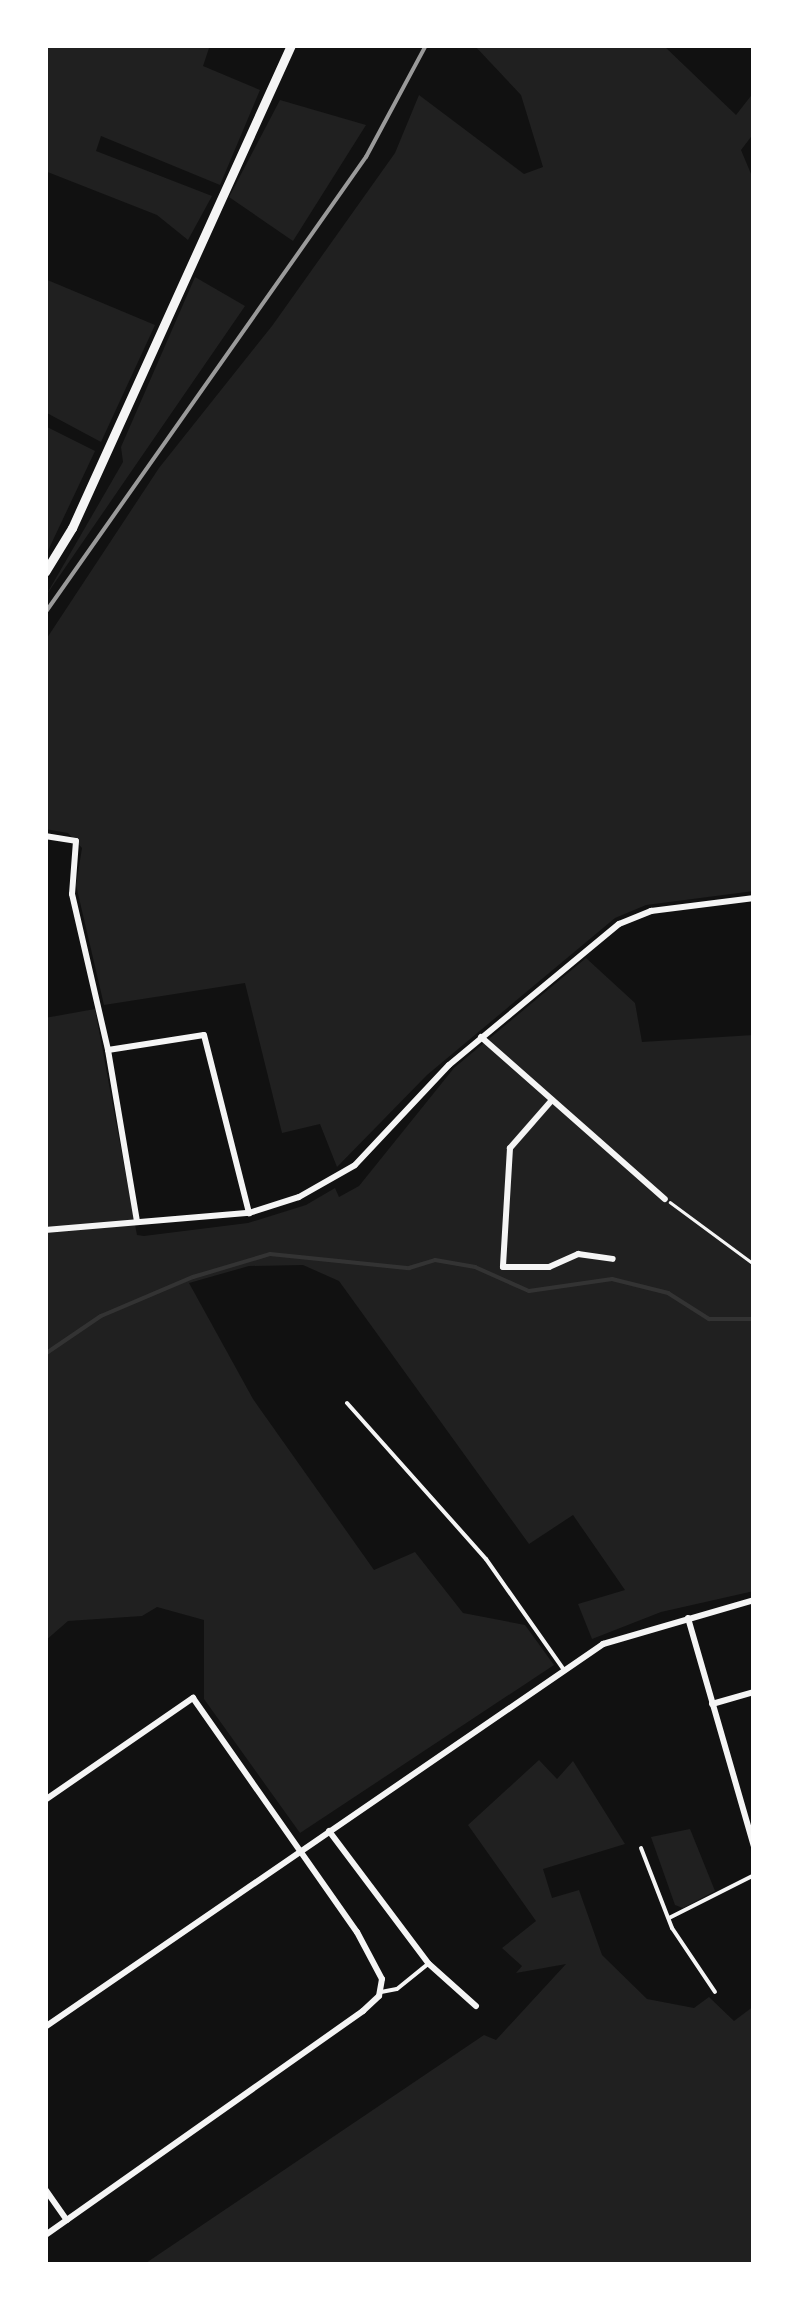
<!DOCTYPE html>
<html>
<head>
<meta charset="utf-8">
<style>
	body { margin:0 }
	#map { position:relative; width:799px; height:2310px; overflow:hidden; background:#111; font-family:"Source Sans 3",sans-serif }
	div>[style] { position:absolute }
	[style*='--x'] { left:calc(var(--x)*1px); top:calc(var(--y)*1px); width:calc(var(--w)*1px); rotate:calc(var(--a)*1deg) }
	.green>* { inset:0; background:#202020 }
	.stream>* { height:4px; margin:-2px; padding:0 2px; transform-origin:2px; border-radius:2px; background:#333 }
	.path>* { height:2.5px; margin:-1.25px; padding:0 1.25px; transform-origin:1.25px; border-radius:1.25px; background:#f5f5f5 }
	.service>* { height:4px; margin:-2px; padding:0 2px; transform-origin:2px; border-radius:2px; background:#f5f5f5 }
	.minor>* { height:6px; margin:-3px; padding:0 3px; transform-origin:3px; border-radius:3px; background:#f5f5f5 }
	.tertiary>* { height:9px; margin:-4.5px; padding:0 4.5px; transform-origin:4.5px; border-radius:4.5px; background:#f5f5f5 }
	.rail>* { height:4px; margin:-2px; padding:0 2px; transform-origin:2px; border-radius:2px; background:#9a9a9a }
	span { translate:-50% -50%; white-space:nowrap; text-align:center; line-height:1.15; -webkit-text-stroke:9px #fff; paint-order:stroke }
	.frame { position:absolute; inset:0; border:48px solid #fff; pointer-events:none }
</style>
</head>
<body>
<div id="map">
	<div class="green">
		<i style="clip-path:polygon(45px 45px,210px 45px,203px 66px,260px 90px,220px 185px,101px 136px,96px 151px,212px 196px,188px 240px,157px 215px,45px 171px)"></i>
		<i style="clip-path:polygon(474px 45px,663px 45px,736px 115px,754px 92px,754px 133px,741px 150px,754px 181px,754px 891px,646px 905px,615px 918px,427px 1075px,337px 1167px,320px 1124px,282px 1133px,245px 983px,104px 1005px,76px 885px,82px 848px,68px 833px,45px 829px,45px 641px,159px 468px,272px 326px,395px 153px,419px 95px,524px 174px,543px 167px,521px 95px)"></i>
		<i style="clip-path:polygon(280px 100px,366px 125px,293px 241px,229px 197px)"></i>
		<i style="clip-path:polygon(195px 277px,245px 306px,45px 597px,123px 462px,121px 447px)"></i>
		<i style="clip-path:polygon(45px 279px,155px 325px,101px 442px,45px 412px)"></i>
		<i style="clip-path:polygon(45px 426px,95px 451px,45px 557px)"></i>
		<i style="clip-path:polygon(586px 958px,635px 1003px,642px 1042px,754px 1035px,754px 1591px,661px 1612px,592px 1639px,578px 1604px,625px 1590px,573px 1515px,529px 1544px,339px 1281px,303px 1265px,249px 1266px,189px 1283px,253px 1399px,374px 1570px,415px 1552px,463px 1613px,525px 1625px,554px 1665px,300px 1833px,204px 1699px,204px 1620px,157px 1607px,142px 1616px,68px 1621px,45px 1641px,45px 1018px,95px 1009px,137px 1235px,144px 1236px,248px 1223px,306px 1205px,335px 1188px,339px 1197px,359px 1186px,454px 1068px)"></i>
		<i style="clip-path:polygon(539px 1760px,557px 1779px,573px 1761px,625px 1844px,543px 1869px,552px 1898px,579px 1890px,602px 1955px,647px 1999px,694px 2008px,709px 1997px,734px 2021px,754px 2006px,754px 2265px,143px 2265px,484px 2035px,496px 2040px,566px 1964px,516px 1973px,522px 1966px,502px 1948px,536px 1921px,468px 1825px)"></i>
		<i style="clip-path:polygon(690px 1829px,715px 1891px,683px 1908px,675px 1905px,651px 1837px)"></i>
	</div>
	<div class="stream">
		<i style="--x:45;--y:1354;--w:68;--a:-34.2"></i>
		<i style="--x:101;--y:1316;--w:100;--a:-23"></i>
		<i style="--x:193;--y:1277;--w:80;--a:-16.6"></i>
		<i style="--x:270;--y:1254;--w:140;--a:5.8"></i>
		<i style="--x:409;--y:1268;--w:27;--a:-17"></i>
		<i style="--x:435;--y:1260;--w:41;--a:9.9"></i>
		<i style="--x:475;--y:1267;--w:59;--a:24"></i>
		<i style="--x:529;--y:1291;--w:84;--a:-8.2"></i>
		<i style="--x:612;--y:1279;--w:58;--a:14"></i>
		<i style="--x:668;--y:1293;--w:49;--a:32.4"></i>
		<i style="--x:709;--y:1319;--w:45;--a:0"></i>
	</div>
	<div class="path">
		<i style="--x:670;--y:1202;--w:101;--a:36.5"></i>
	</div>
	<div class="service">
		<i style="--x:347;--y:1403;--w:209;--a:48.3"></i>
		<i style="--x:486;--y:1559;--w:136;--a:54.9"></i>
		<i style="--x:641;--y:1848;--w:86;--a:68.8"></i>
		<i style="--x:672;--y:1928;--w:77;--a:56.1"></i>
		<i style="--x:669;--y:1918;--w:95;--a:-26.8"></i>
		<i style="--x:381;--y:1992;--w:16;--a:-11"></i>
		<i style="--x:397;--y:1989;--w:38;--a:-39"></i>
	</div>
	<div class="minor">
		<i style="--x:45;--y:836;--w:31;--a:9"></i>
		<i style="--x:76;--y:841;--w:53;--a:94.3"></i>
		<i style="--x:72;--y:894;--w:160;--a:77"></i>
		<i style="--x:108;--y:1050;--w:173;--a:80.4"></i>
		<i style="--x:481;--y:1037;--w:245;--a:41.4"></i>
		<i style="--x:108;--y:1050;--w:97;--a:-8.9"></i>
		<i style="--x:204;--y:1035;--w:184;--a:75.8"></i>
		<i style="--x:552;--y:1100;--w:64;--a:131.2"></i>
		<i style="--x:510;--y:1148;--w:119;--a:93.4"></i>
		<i style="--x:503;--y:1267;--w:46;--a:0"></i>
		<i style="--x:549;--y:1267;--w:32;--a:-24"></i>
		<i style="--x:578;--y:1254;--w:35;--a:8"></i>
		<i style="--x:45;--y:1230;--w:205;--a:-4.8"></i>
		<i style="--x:249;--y:1213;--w:52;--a:-17.7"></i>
		<i style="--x:299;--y:1197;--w:64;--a:-29.7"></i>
		<i style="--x:355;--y:1165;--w:137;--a:-46.8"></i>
		<i style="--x:449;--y:1065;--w:221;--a:-39.7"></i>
		<i style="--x:619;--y:924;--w:35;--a:-22"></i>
		<i style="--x:651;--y:911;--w:104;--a:-7.2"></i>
		<i style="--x:688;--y:1618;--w:238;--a:73.9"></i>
		<i style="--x:712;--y:1704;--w:44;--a:-15.9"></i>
		<i style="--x:45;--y:1800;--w:180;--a:-34.6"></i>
		<i style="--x:193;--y:1698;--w:286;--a:55"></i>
		<i style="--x:357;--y:1932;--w:53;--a:62"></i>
		<i style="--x:382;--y:1979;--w:17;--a:100"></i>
		<i style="--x:379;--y:1996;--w:22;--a:137"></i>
		<i style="--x:363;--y:2011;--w:389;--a:144.8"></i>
		<i style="--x:329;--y:1831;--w:166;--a:53.1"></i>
		<i style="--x:429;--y:1964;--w:63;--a:41.8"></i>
		<i style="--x:45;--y:2027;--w:677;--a:-34.46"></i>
		<i style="--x:603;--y:1644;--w:157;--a:-16.2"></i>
		<i style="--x:45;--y:2189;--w:38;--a:55"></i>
	</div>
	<div class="tertiary">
		<i style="--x:45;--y:572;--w:52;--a:-58.5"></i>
		<i style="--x:72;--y:528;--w:530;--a:-65.61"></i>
	</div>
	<div class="rail">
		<i style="--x:45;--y:613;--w:558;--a:-54.86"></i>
		<i style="--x:366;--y:157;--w:127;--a:-61.8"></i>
	</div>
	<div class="frame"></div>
</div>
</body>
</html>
